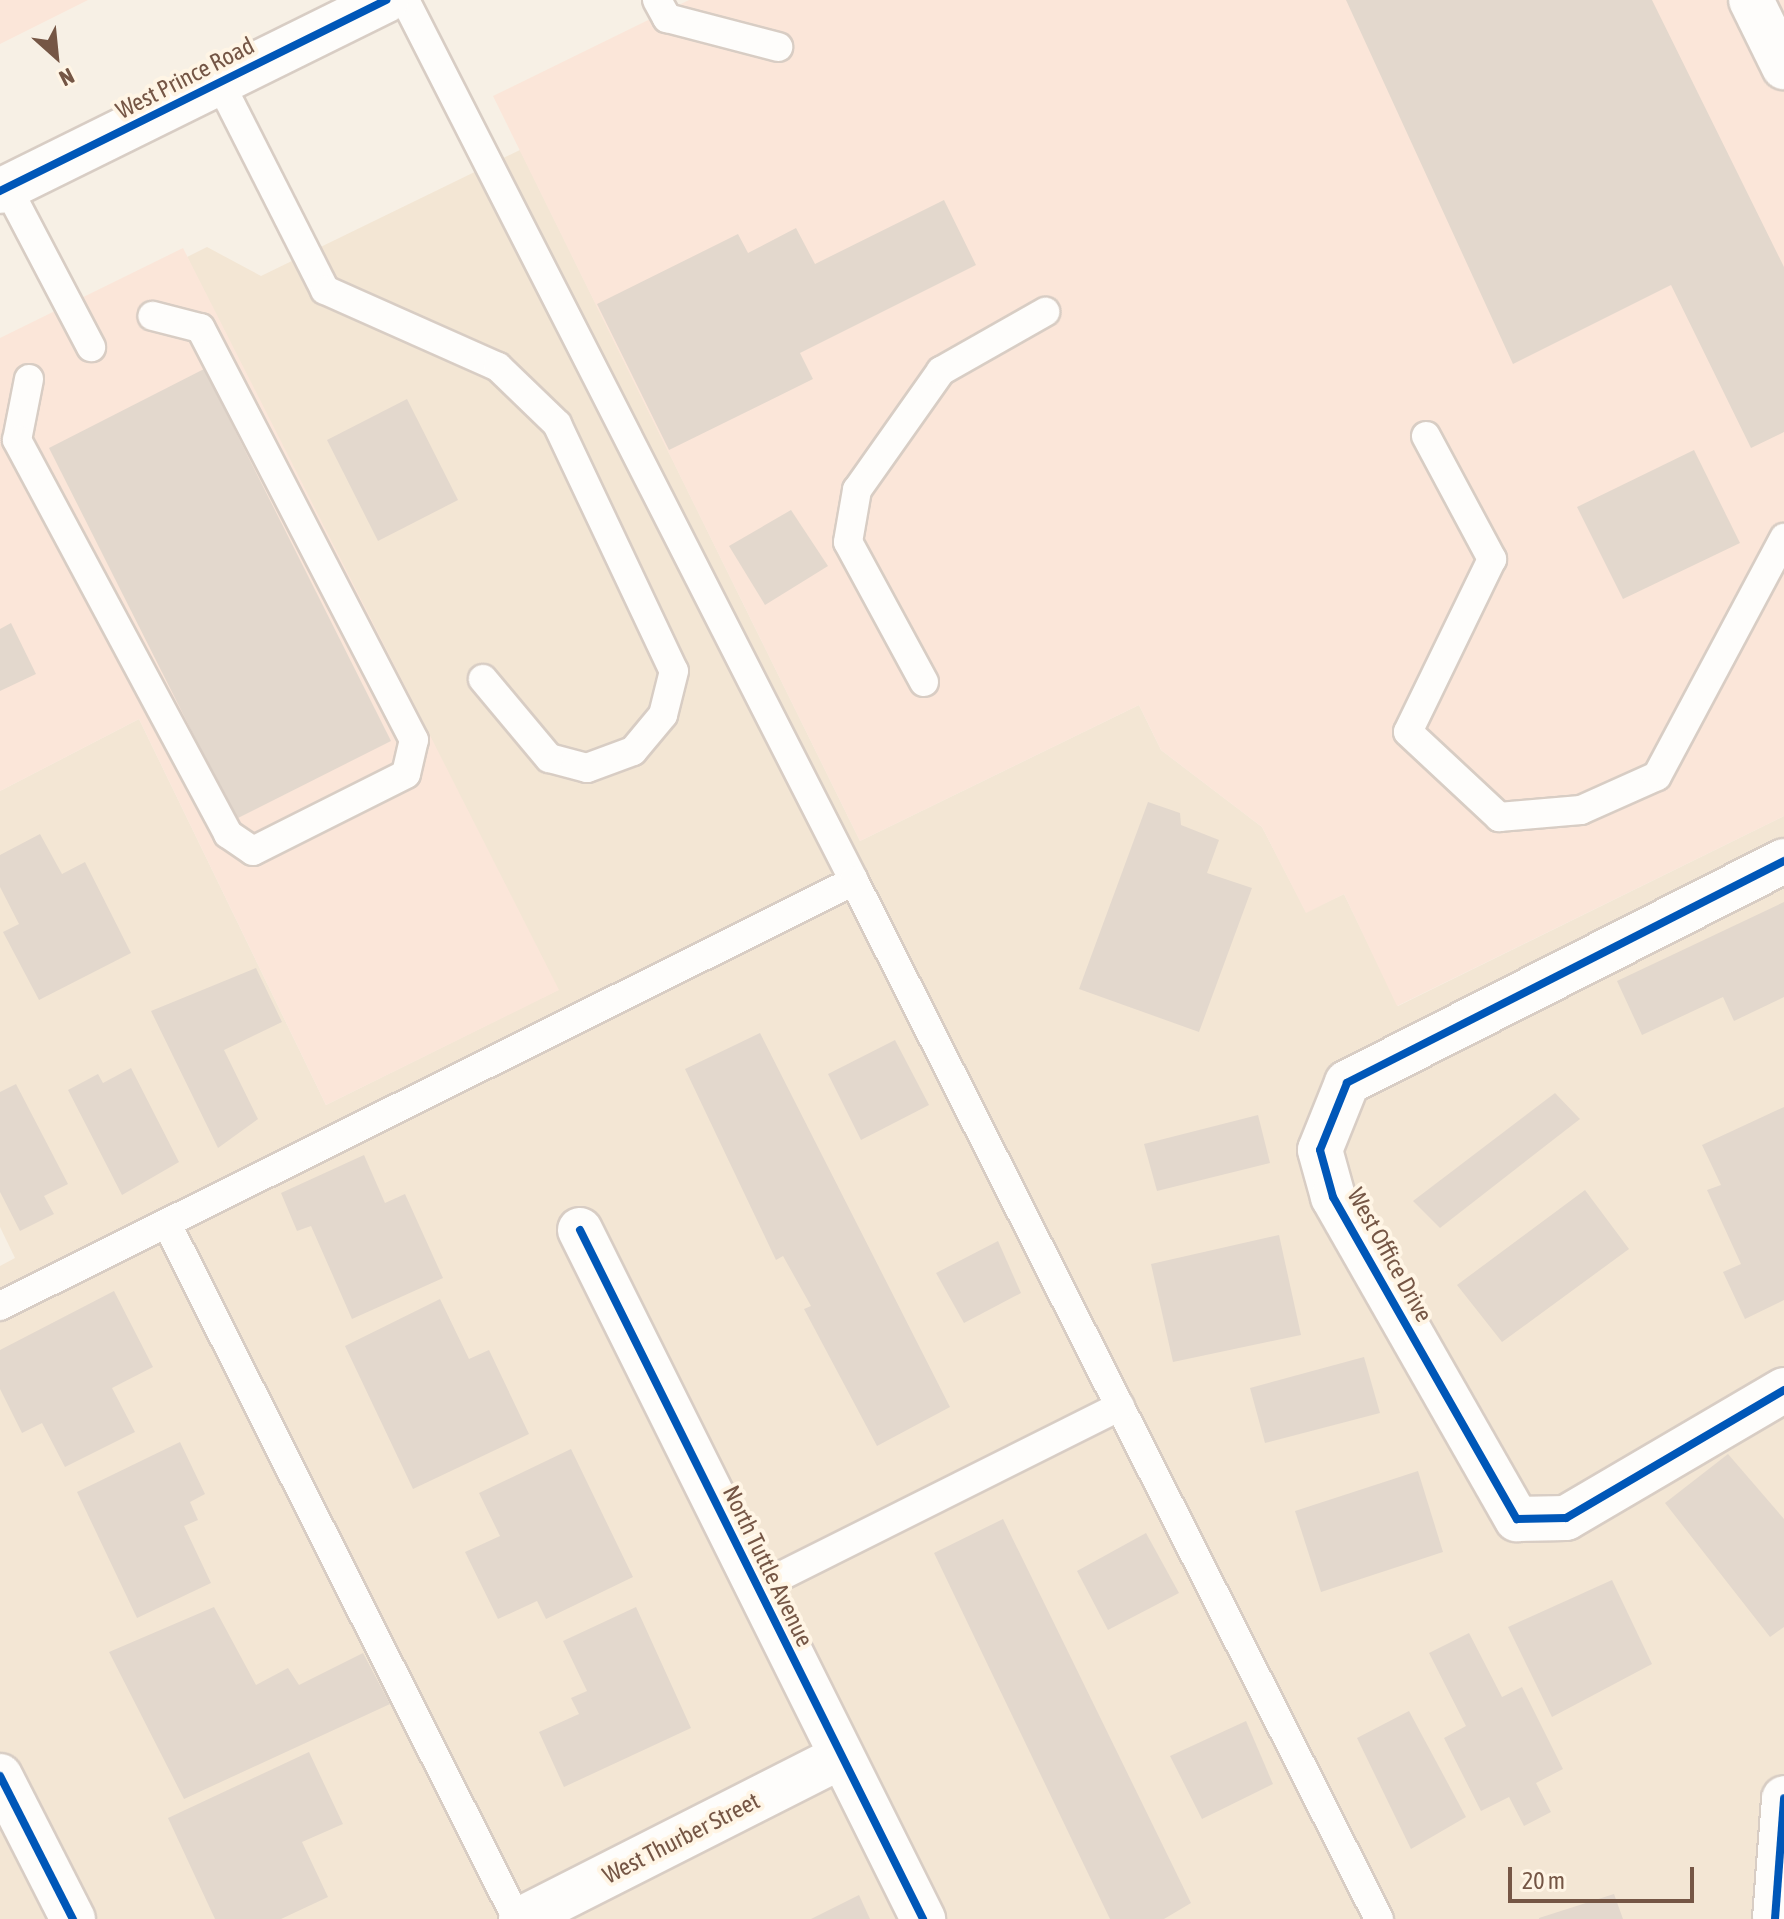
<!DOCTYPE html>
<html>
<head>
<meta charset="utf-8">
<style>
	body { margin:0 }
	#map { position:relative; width:1784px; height:1919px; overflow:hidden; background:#f7f0e5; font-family:"Asap Condensed",sans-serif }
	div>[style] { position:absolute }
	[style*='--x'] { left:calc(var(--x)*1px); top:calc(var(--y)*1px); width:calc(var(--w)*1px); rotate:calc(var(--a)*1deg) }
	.residential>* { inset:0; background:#f3e6d4 }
	.commercial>* { inset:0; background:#fbe6d9 }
	.building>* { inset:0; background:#e3d8cd }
	.roads { filter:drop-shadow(2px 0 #d8cdc4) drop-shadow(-2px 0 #d8cdc4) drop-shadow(0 2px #d8cdc4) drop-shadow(0 -2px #d8cdc4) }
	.lane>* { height:28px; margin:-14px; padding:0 14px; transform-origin:14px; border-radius:14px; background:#fefdfb }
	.street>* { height:44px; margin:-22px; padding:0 22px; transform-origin:22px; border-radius:22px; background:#fefdfb }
	.secondary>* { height:44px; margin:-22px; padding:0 22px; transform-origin:22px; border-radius:22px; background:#fefdfb }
	.cycleway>* { height:8px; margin:-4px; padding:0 4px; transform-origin:4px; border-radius:4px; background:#0057b8 }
	span { translate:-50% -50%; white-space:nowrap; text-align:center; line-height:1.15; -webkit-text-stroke:8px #fff5e5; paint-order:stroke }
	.street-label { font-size:24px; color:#755645 }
	.north { position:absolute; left:16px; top:16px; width:80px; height:80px; -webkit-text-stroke:6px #fff5e5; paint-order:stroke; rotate:153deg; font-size:22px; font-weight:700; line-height:32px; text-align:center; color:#755645 }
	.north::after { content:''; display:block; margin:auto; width:28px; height:36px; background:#755645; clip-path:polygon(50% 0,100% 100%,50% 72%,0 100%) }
	.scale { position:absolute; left:1508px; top:1867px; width:186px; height:36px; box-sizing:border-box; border:4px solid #755645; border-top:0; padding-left:10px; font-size:24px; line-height:28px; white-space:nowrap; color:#755645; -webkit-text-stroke:6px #fff5e5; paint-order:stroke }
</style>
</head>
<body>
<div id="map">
	<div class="residential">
		<i style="clip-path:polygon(520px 150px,860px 841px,1139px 705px,1161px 750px,1262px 827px,1306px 912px,1344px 894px,1398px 1006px,1784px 816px,1784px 1919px,0 1919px,0 1266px,15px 1258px,0 1227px,0 791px,139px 719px,326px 1105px,558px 990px,187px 257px,207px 247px,261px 276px)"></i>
	</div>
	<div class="commercial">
		<i style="clip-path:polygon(0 0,88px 0,0 44px)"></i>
		<i style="clip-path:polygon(689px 0,1784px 0,1784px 816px,1397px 1006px,1344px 894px,1306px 913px,1262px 827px,1161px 750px,1139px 705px,860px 841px,493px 96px)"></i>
		<i style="clip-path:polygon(183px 248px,559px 990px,326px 1105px,139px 719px,0 791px,0 338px)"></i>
	</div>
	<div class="building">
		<i style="clip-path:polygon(1346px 0,1652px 0,1784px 267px,1784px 432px,1751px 448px,1671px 285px,1513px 364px)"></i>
		<i style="clip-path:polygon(944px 200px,976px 265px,800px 353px,813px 379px,669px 450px,597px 304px,738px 234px,748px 253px,796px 228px,815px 264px)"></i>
		<i style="clip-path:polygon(204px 369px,391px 741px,236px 819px,49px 448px)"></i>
		<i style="clip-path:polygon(407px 399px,458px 500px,378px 541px,327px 440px)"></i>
		<i style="clip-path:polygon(1694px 450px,1740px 543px,1623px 599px,1577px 507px)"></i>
		<i style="clip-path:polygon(791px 510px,828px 566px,765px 605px,729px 546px)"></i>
		<i style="clip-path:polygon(11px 623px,36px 674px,0 691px,0 629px)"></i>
		<i style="clip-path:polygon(1148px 802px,1180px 813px,1181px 825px,1219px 840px,1207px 873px,1252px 888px,1199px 1032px,1079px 989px)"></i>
		<i style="clip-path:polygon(40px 834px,62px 874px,85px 862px,131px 953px,39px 1000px,3px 932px,19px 924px,0 887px,0 855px)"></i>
		<i style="clip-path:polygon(1784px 902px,1784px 997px,1734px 1021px,1723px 997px,1642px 1035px,1617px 981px)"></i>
		<i style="clip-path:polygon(256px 968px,282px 1022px,224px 1050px,258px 1119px,218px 1148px,151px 1011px)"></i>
		<i style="clip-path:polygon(760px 1033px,950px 1407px,877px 1446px,804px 1309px,811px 1306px,783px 1256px,776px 1260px,685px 1069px)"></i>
		<i style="clip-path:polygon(895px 1040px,929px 1105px,861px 1140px,828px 1074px)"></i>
		<i style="clip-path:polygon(131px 1068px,179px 1162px,122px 1195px,68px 1090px,98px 1074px,103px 1083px)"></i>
		<i style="clip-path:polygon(16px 1084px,68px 1184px,44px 1196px,54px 1214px,20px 1231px,0 1192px,0 1092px)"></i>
		<i style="clip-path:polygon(1555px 1093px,1580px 1119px,1440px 1228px,1413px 1201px)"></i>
		<i style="clip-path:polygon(1784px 1107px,1784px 1300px,1745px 1319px,1723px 1272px,1741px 1264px,1707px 1190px,1721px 1185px,1702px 1145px)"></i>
		<i style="clip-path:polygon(1258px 1115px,1270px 1163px,1157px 1191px,1144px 1144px)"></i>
		<i style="clip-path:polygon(364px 1155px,385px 1203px,405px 1194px,443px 1278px,352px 1319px,311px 1226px,297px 1231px,281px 1193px)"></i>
		<i style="clip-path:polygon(1585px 1190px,1629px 1249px,1502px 1342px,1457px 1285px)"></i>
		<i style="clip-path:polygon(1279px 1235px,1301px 1335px,1173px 1362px,1151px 1264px)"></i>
		<i style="clip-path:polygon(998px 1241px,1021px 1293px,964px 1323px,936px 1273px)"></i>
		<i style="clip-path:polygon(114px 1291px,153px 1367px,112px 1388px,135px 1432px,65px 1467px,42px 1423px,22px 1433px,0 1389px,0 1350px)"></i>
		<i style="clip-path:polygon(440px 1299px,469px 1359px,489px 1350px,529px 1434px,413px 1489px,345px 1346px)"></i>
		<i style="clip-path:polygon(1364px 1357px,1380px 1413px,1265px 1443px,1250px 1388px)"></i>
		<i style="clip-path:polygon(180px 1442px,205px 1494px,190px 1502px,198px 1520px,184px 1526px,211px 1583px,137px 1618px,77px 1492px)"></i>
		<i style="clip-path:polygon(571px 1449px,633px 1577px,546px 1619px,537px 1601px,498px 1619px,465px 1552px,500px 1536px,479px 1493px)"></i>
		<i style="clip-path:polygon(1728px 1454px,1784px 1519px,1784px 1627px,1770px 1637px,1665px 1503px)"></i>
		<i style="clip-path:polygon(1418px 1471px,1443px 1552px,1321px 1592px,1295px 1511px)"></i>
		<i style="clip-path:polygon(1003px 1519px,1191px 1903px,1164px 1919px,1110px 1919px,934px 1553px)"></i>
		<i style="clip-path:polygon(1146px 1533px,1179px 1593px,1108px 1630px,1077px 1571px)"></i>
		<i style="clip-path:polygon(1612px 1580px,1652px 1664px,1552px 1717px,1508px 1627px)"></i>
		<i style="clip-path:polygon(214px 1607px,256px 1685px,288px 1668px,299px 1685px,363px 1653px,390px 1704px,184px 1799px,109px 1652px)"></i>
		<i style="clip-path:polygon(636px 1607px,691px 1728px,564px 1787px,539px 1732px,579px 1714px,571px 1698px,587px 1691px,563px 1641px)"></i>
		<i style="clip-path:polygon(1469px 1633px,1502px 1697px,1522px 1687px,1563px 1769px,1536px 1783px,1551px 1812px,1524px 1826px,1509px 1797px,1481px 1811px,1444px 1738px,1466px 1726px,1429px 1653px)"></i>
		<i style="clip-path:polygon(1409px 1711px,1466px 1817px,1411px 1849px,1357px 1738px)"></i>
		<i style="clip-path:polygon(1246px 1721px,1273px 1784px,1202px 1819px,1170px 1756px)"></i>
		<i style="clip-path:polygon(309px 1752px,343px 1824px,302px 1842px,328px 1897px,281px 1919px,215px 1919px,168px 1818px)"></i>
		<i style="clip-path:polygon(1614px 1894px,1623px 1919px,1539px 1919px,1539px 1918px)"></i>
		<i style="clip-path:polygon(859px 1895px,870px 1919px,811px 1919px)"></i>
	</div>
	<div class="roads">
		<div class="lane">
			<i style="--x:405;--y:0;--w:989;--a:62.99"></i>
			<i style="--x:657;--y:0;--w:21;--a:61"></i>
			<i style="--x:667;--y:18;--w:115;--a:14.6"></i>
			<i style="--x:220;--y:83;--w:232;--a:63.1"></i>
			<i style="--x:325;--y:290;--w:189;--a:24"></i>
			<i style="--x:498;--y:367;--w:82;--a:44"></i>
			<i style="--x:557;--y:424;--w:273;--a:64.7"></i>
			<i style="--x:674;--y:671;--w:45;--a:104"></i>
			<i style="--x:663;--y:715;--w:47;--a:129.8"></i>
			<i style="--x:633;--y:751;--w:49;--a:159.7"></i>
			<i style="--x:587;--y:768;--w:39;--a:-165"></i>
			<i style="--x:549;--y:758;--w:103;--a:-129.9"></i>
			<i style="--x:7;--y:187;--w:181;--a:62.3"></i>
			<i style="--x:29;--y:379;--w:62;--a:101.1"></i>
			<i style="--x:17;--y:440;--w:447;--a:61.8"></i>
			<i style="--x:228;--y:834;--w:30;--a:34"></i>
			<i style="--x:253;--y:851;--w:171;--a:-26.7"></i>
			<i style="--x:406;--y:774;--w:35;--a:-77"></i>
			<i style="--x:414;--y:740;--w:464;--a:-117.4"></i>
			<i style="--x:200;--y:328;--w:49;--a:-165.7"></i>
			<i style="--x:1426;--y:436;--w:140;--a:61.8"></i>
			<i style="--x:1492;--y:559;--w:192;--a:115.9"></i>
			<i style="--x:1408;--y:732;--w:125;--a:43"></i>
			<i style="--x:1499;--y:817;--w:82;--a:-4.9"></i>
			<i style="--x:1581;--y:810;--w:83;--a:-24.1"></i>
			<i style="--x:1657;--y:776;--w:270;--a:-61.9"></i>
			<i style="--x:924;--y:682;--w:159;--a:-118.5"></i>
			<i style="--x:848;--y:542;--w:53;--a:-80.2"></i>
			<i style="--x:857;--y:490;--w:146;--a:-54.8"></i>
			<i style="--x:941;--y:371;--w:120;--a:-29.6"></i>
			<i style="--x:167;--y:1224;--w:778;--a:63.27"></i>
			<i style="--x:0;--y:1306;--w:954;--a:-26.46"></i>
			<i style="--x:854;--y:881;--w:1163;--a:63.17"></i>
			<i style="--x:757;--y:1588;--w:406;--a:-26.6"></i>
		</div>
		<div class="street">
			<i style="--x:1751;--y:0;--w:75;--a:63.8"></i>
			<i style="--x:1784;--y:861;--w:490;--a:153.1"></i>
			<i style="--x:1347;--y:1083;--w:72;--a:111.9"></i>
			<i style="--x:1320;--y:1150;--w:49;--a:74.5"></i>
			<i style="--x:1333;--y:1197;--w:371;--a:60.3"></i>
			<i style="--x:1517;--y:1519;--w:49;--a:-1.2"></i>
			<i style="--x:1566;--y:1518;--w:253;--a:-30.4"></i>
			<i style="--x:580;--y:1230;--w:770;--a:63.53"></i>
			<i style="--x:0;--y:1776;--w:161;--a:63"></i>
			<i style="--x:521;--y:1919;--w:359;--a:-26.9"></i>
			<i style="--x:1775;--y:1919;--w:121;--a:-85.7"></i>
		</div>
		<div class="secondary">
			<i style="--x:0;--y:191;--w:431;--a:-26.3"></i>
		</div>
	</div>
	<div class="cycleway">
		<i style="--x:0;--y:191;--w:431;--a:-26.3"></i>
		<i style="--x:1784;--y:861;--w:490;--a:153.1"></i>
		<i style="--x:1347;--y:1083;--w:72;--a:111.9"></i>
		<i style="--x:1320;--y:1150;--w:49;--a:74.5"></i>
		<i style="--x:1333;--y:1197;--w:371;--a:60.3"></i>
		<i style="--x:1517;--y:1519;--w:49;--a:-1.2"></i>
		<i style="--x:1566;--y:1518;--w:253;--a:-30.4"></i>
		<i style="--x:580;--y:1230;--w:770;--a:63.53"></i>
		<i style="--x:0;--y:1776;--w:161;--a:63"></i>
		<i style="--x:1775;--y:1919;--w:121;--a:-85.7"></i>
	</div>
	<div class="street-label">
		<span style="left:185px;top:78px;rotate:-27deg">West Prince Road</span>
		<span style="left:1390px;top:1255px;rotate:61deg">West Office Drive</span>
		<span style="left:768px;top:1566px;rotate:64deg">North Tuttle Avenue</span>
		<span style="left:681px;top:1838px;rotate:-27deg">West Thurber Street</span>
	</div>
	<div class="north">N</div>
	<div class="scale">20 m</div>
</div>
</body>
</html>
